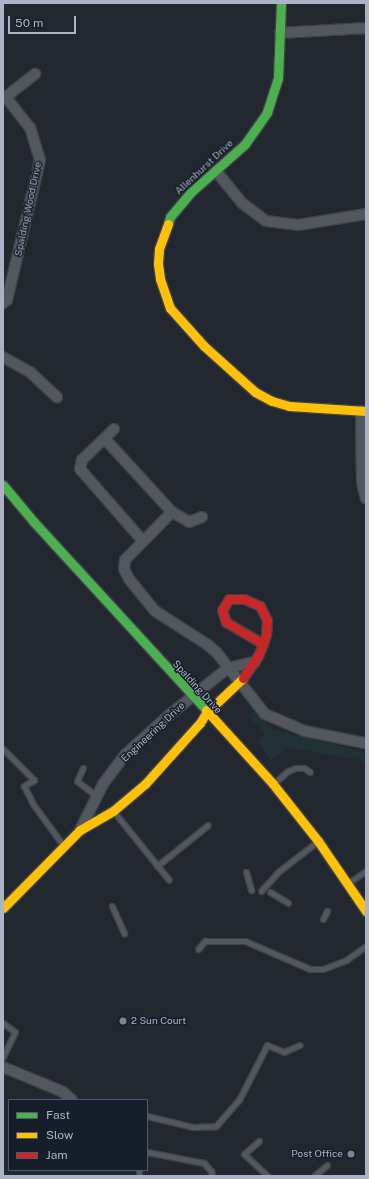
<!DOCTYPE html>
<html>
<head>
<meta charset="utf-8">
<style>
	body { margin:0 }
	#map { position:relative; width:369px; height:1179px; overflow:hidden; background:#232830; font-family:"Public Sans",sans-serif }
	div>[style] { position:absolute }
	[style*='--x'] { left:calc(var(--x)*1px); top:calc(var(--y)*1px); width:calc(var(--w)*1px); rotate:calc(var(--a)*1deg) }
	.green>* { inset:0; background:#203236 }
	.roads { filter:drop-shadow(1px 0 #3f434a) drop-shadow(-1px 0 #3f434a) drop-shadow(0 1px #3f434a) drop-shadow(0 -1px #3f434a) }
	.lane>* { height:5px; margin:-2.5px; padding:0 2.5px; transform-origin:2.5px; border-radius:2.5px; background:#525760 }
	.street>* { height:10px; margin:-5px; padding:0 5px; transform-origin:5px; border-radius:5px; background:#525760 }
	.fast>* { height:9px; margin:-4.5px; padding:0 4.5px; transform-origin:4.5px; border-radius:4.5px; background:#4caf50 }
	.slow>* { height:9px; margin:-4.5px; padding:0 4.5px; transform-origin:4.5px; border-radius:4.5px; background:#ffc107 }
	.jam>* { height:9px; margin:-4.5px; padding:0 4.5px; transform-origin:4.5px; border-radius:4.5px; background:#c62828 }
	.dots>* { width:11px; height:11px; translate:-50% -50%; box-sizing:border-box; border:2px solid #171e2b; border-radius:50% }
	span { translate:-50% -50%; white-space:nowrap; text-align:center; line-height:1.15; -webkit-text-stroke:3px #171e2b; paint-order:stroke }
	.street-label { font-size:10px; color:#aab4c4 }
	.poi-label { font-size:10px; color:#aab4c4 }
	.left { translate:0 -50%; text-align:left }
	.right { translate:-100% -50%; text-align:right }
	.frame { position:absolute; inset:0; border:4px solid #aab4c4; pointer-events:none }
	.legend { position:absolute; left:8px; top:1099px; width:140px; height:72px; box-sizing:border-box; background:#171e2b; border:1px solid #525a68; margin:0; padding:5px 7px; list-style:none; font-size:12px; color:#aab4c4 }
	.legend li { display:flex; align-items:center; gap:8px; height:20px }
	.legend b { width:20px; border:1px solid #525a68 }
	.scale { position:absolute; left:8px; top:16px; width:68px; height:18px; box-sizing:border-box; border:2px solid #aab4c4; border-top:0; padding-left:5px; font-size:12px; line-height:14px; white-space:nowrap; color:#aab4c4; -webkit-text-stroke:3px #171e2b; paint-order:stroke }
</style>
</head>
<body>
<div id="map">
	<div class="green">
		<i style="clip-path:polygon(255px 711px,272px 729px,366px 753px,366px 764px,360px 760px,288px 747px,271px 760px,259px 742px,265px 734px,248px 715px)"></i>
	</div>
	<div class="roads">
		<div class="lane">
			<i style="--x:3;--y:749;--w:44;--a:45"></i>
			<i style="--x:34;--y:780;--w:12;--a:149"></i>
			<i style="--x:24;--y:786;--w:20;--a:63"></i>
			<i style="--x:33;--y:804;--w:51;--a:53.8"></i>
			<i style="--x:83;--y:768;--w:14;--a:115"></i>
			<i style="--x:77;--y:781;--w:24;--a:38"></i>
			<i style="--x:273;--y:784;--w:20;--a:-41"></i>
			<i style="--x:288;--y:771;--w:9;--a:-21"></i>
			<i style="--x:296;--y:768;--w:8;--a:0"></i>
			<i style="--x:304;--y:768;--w:7;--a:34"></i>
			<i style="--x:114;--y:812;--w:87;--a:51"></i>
			<i style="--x:157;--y:866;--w:65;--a:-38.8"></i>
			<i style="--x:246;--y:872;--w:19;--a:74"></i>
			<i style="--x:348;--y:883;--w:22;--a:-34"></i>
			<i style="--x:261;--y:891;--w:25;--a:-48"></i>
			<i style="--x:278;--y:872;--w:49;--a:-37.6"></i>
			<i style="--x:270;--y:892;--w:21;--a:31"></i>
			<i style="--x:112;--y:906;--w:30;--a:66"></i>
			<i style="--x:323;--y:919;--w:9;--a:-63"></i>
			<i style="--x:198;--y:949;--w:11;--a:-49"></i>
			<i style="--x:205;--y:941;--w:40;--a:0"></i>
			<i style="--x:245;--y:941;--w:71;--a:23.3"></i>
			<i style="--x:310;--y:969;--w:13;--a:0"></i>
			<i style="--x:323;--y:969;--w:25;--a:-21"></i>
			<i style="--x:346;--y:960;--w:24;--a:-35"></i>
			<i style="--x:3;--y:1023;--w:15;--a:37"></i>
			<i style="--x:15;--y:1032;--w:28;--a:116"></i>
			<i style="--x:147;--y:1116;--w:47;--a:13.4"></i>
			<i style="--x:193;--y:1127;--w:23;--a:-2"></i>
			<i style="--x:216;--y:1126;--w:35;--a:-49"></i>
			<i style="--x:239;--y:1100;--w:62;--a:-63"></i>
			<i style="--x:267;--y:1045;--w:18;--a:22"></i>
			<i style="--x:284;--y:1052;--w:17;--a:-24"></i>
			<i style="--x:259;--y:1141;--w:20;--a:139"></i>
			<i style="--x:244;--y:1154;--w:33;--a:43"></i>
			<i style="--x:147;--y:1152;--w:58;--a:10.9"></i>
			<i style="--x:204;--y:1163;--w:11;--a:49"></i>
			<i style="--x:211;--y:1171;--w:5;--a:79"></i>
			<i style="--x:139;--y:1170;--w:6;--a:90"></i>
			<i style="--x:314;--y:1176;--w:17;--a:-40"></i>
		</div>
		<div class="street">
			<i style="--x:280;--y:33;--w:86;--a:-3.3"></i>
			<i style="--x:3;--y:99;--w:41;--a:-38"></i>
			<i style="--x:216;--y:171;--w:41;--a:50.9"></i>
			<i style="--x:242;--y:203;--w:30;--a:37"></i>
			<i style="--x:266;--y:221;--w:32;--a:7"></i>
			<i style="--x:298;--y:225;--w:69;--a:-9.2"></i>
			<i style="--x:3;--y:303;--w:5;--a:-37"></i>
			<i style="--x:7;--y:300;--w:144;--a:-76.7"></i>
			<i style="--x:40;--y:160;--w:34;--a:-107"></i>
			<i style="--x:30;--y:128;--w:39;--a:-128"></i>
			<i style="--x:3;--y:357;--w:31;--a:29"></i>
			<i style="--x:30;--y:372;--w:37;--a:43"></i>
			<i style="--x:361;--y:411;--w:72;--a:89.2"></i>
			<i style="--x:362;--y:483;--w:16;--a:76"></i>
			<i style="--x:114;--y:429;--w:45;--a:135.9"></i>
			<i style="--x:82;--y:460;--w:9;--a:103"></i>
			<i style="--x:80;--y:469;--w:94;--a:48.9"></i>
			<i style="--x:105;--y:439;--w:99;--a:47.5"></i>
			<i style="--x:172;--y:512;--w:20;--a:30"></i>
			<i style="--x:189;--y:522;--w:14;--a:-21"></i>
			<i style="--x:172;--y:512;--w:67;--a:134.4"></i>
			<i style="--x:125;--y:560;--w:9;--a:96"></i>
			<i style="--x:124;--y:569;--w:11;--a:63"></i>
			<i style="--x:129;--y:579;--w:41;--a:50.9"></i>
			<i style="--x:155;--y:611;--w:63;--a:32.7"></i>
			<i style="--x:208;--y:645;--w:12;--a:42"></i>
			<i style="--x:217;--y:653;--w:78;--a:51.8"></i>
			<i style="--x:265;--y:714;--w:43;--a:23"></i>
			<i style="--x:305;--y:731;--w:60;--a:11.5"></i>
			<i style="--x:80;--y:830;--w:51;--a:-63.4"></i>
			<i style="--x:103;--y:784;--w:38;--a:-53"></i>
			<i style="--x:126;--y:754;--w:57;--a:-42.1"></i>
			<i style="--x:168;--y:716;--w:77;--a:-38.7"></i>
			<i style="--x:228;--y:668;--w:28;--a:-13"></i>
			<i style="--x:3;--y:1067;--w:65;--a:22.6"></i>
			<i style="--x:63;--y:1092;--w:12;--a:42"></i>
		</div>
		<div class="fast">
			<i style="--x:168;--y:224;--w:7;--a:-74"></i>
			<i style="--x:170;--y:217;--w:31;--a:-50"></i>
			<i style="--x:190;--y:193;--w:74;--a:-41.7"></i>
			<i style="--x:245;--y:144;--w:39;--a:-55"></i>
			<i style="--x:267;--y:112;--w:36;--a:-72"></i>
			<i style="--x:278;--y:78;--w:75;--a:-87.7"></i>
			<i style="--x:3;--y:485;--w:48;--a:50"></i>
			<i style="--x:34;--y:522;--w:255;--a:47.5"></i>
		</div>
		<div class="slow">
			<i style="--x:168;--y:224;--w:27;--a:110"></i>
			<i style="--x:159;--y:249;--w:15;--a:94"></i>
			<i style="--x:158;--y:264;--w:15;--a:82"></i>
			<i style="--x:160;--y:279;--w:31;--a:71"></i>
			<i style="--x:170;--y:308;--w:51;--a:48.2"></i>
			<i style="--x:204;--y:346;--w:69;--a:42"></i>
			<i style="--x:255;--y:392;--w:19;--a:28"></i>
			<i style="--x:272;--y:401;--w:18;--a:16"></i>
			<i style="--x:289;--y:406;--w:77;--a:3.7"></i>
			<i style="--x:206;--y:710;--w:100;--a:47.8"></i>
			<i style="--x:273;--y:784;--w:73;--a:51.7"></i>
			<i style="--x:318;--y:841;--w:85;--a:55.6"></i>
			<i style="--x:3;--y:908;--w:110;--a:-45.4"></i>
			<i style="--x:80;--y:830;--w:38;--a:-30"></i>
			<i style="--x:113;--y:811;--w:42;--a:-40.2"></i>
			<i style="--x:145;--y:784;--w:82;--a:-48"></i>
			<i style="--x:200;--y:723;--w:12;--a:-59"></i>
			<i style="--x:206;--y:713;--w:51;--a:-43.4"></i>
		</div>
		<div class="jam">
			<i style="--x:243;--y:678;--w:27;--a:-56"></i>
			<i style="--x:258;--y:656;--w:13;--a:-67"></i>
			<i style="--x:263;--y:644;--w:9;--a:-72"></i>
			<i style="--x:266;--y:635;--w:15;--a:-86"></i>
			<i style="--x:267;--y:620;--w:16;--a:-117"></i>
			<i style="--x:260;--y:606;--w:17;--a:-156"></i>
			<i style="--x:244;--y:599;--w:15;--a:180"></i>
			<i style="--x:229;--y:599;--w:13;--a:122"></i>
			<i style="--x:222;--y:610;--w:13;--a:72"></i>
			<i style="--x:226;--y:622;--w:43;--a:30.7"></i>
		</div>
	</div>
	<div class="dots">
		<i style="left:123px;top:1021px;background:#7b8390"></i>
		<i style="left:351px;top:1154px;background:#7b8390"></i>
	</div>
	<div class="street-label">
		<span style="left:204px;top:167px;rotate:-43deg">Allenhurst Drive</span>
		<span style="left:28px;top:209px;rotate:-78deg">Spalding Wood Drive</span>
		<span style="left:197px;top:687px;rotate:48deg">Spalding Drive</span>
		<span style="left:153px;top:732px;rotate:-43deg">Engineering Drive</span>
	</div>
	<div class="poi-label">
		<span class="left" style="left:131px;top:1021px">2 Sun Court</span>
		<span class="right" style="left:343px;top:1154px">Post Office</span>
	</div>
	<div class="frame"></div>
	<ul class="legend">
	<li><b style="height:5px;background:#4caf50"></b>Fast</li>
	<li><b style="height:5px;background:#ffc107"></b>Slow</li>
	<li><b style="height:5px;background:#c62828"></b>Jam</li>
	</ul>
	<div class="scale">50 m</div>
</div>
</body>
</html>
